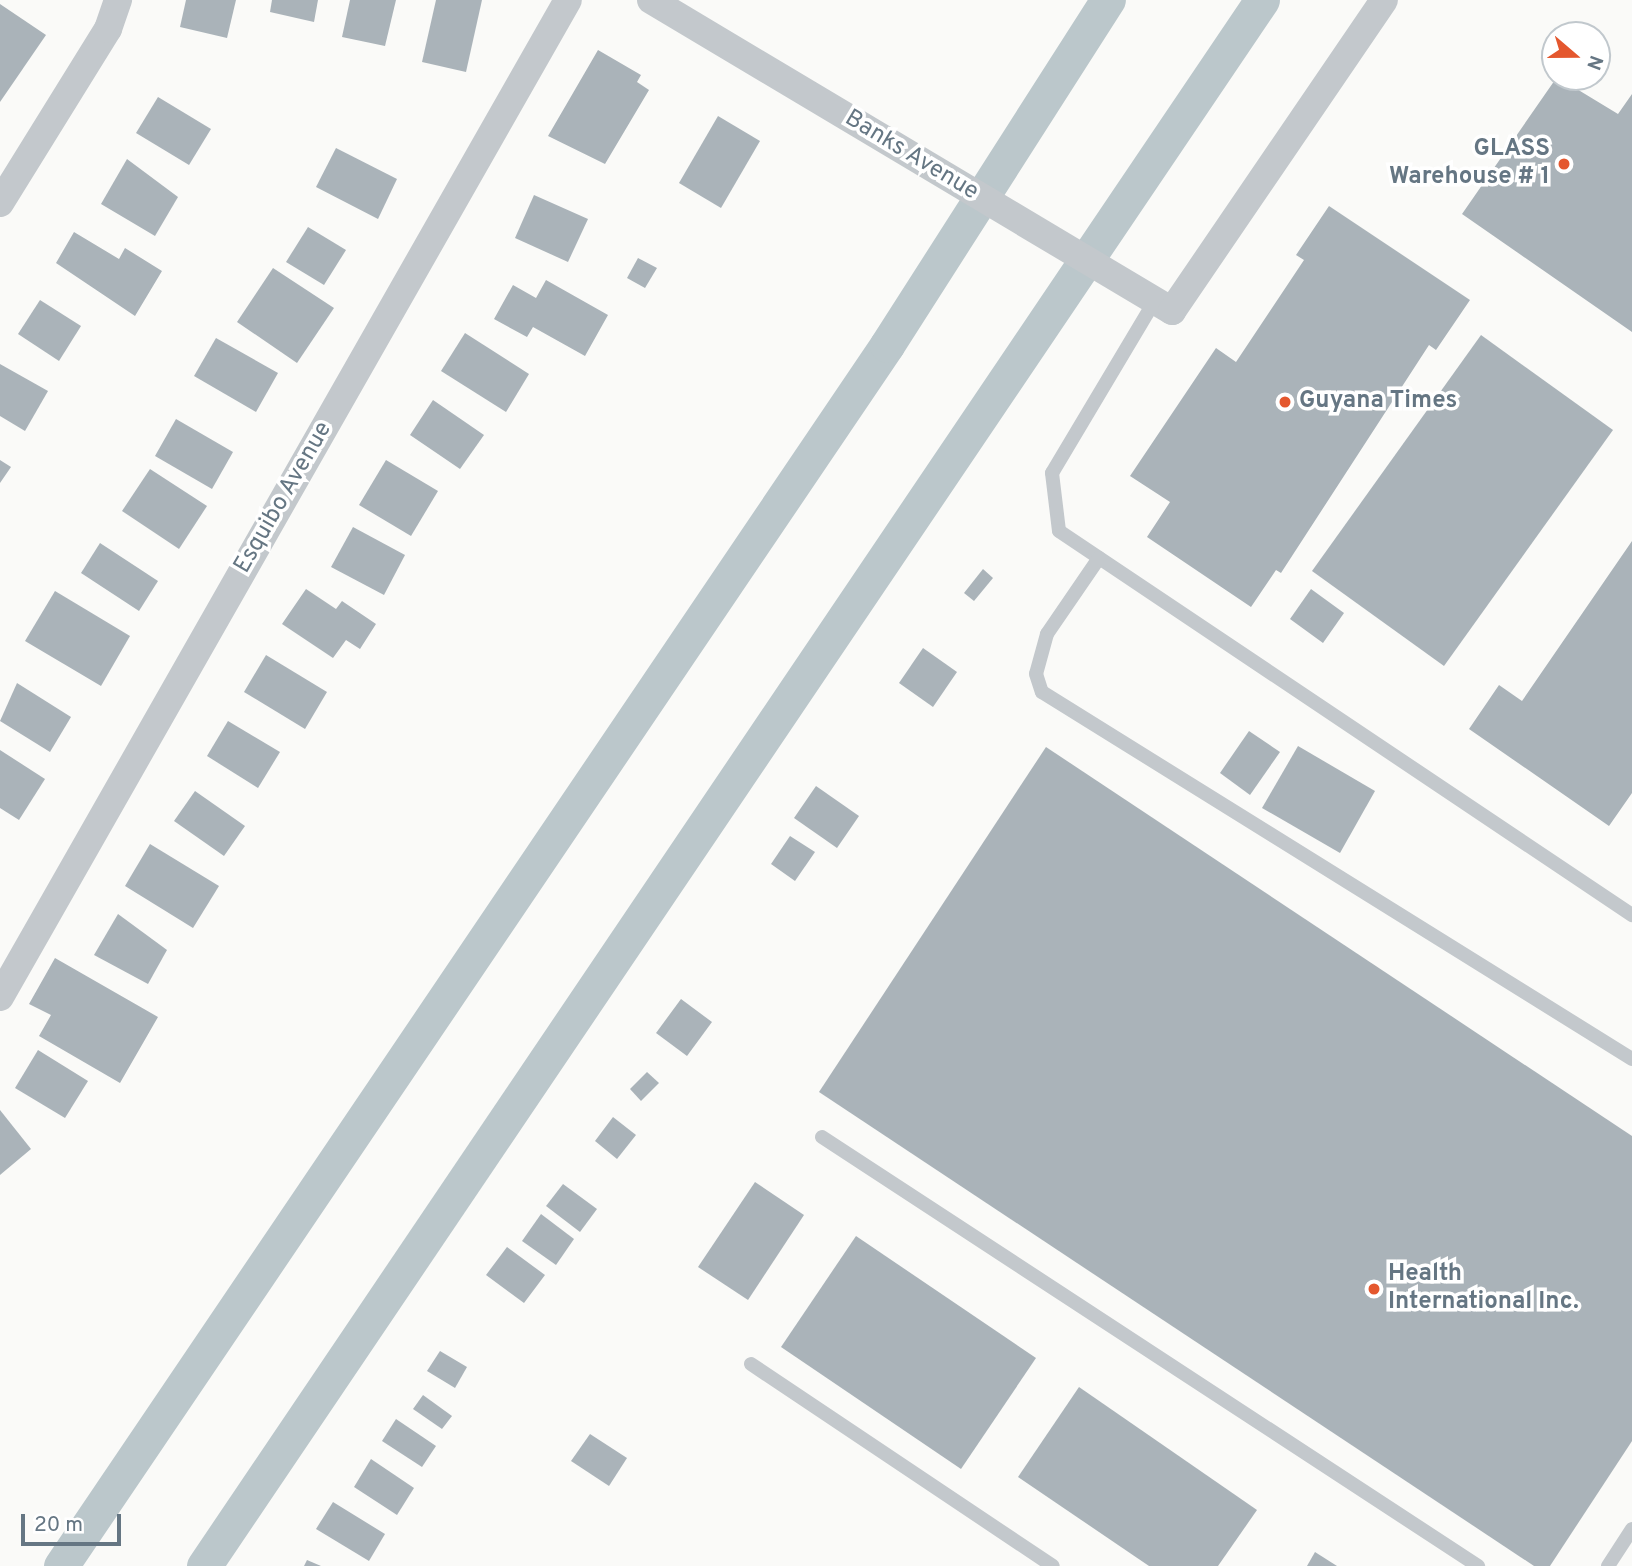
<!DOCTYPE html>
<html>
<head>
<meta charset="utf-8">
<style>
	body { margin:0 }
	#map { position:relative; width:1632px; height:1566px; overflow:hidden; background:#fafaf8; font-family:Overpass,sans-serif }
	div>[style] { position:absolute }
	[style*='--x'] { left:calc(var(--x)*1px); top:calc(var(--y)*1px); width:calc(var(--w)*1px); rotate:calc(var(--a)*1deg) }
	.canal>* { height:35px; margin:-17.5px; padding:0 17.5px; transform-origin:17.5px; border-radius:17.5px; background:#bbc7cb }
	.building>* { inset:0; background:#aab3b9 }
	.service>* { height:14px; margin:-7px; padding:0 7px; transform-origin:7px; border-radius:7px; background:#c3c8cc }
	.minor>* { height:28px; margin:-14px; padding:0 14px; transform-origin:14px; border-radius:14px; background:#c3c8cc }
	.dots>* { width:19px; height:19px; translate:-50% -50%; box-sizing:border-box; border:4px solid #fff; border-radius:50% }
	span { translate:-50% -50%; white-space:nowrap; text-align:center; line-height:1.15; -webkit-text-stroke:7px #fff; paint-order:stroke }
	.poi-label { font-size:24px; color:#657683; font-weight:700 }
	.right { translate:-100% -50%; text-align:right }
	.left { translate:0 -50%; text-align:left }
	.street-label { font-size:24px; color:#657683 }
	.north { position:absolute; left:1541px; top:21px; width:70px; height:70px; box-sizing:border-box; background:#fff; border:2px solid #c1c8cd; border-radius:50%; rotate:110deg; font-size:19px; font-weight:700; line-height:28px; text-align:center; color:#657683 }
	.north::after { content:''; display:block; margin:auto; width:24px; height:32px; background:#e4572e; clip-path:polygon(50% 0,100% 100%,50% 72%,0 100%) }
	.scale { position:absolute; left:21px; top:1514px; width:100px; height:32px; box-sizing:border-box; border:4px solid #657683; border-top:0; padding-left:9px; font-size:21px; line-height:24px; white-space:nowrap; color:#657683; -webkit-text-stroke:5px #fff; paint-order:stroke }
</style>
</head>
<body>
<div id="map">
	<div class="canal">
		<i style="--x:61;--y:1566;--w:1474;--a:-55.92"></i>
		<i style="--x:887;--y:345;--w:410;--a:-57.4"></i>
		<i style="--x:204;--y:1566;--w:1890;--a:-55.96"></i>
	</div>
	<div class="building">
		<i style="clip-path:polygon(186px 0,236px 0,227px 38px,180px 27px)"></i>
		<i style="clip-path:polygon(272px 0,318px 0,314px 22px,270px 12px)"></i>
		<i style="clip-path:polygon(350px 0,396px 0,385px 46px,342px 37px)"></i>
		<i style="clip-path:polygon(436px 0,482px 0,466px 72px,422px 62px)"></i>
		<i style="clip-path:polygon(0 4px,46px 35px,0 102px)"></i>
		<i style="clip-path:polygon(598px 50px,641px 75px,637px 82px,649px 90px,605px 164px,548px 136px)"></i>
		<i style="clip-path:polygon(1557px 77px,1618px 114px,1632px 94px,1632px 332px,1462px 214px)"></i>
		<i style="clip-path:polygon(158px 97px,211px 129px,189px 165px,136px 133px)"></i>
		<i style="clip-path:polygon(718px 116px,760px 141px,721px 208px,679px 183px)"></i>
		<i style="clip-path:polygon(336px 148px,397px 179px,378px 219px,316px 187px)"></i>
		<i style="clip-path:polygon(127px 159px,178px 197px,155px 236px,101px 204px)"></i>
		<i style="clip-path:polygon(534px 195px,588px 219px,568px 262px,515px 238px)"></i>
		<i style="clip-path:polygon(1329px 206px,1470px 300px,1436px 350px,1429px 345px,1281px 573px,1276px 570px,1251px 607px,1147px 537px,1170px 502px,1130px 476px,1216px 348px,1236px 362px,1304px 260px,1296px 255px)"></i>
		<i style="clip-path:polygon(308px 227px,346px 250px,324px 285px,286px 262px)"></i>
		<i style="clip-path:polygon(74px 232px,119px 259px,125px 248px,162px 271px,135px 316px,56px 263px)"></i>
		<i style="clip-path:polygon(638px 258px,657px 268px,645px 288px,627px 278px)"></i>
		<i style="clip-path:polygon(273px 268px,334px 308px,297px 363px,237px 322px)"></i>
		<i style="clip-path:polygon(546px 280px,608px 315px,585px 356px,533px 327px,527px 337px,494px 319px,513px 285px,536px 298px)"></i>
		<i style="clip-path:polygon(40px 300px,81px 326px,59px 361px,18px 334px)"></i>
		<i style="clip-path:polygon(465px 333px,529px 374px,506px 412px,441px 371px)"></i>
		<i style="clip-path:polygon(1481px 335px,1613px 430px,1444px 666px,1312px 571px)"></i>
		<i style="clip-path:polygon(216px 338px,278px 373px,256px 412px,194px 376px)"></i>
		<i style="clip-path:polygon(0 364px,48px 391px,25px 431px,0 416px)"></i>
		<i style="clip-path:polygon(433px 400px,484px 435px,460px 469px,410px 435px)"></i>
		<i style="clip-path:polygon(176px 419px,233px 452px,212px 489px,155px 456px)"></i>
		<i style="clip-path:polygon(0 460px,11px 467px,0 483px)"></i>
		<i style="clip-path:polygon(386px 460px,438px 491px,411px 536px,359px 505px)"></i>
		<i style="clip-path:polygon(150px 469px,207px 506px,179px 549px,122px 511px)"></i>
		<i style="clip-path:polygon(353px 527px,405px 555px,384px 595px,331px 567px)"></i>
		<i style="clip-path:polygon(1632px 541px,1632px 793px,1609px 826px,1469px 729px,1499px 685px,1522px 701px)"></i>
		<i style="clip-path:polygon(100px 543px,158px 581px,139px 611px,81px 573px)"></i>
		<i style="clip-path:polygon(983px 569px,993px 578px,974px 601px,964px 593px)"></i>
		<i style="clip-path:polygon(306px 589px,336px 609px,342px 601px,376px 624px,360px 649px,346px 640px,333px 658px,282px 624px)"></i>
		<i style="clip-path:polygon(1311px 589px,1344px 613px,1323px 643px,1290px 619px)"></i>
		<i style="clip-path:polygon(55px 591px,130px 636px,101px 686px,25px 641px)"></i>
		<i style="clip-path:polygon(923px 648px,957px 672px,933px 707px,899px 683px)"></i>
		<i style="clip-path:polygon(266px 655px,327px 692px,305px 729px,244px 692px)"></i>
		<i style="clip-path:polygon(17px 683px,71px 717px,50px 752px,0 721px)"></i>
		<i style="clip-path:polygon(228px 721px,280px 752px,258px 788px,207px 756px)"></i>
		<i style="clip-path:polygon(1249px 731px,1280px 752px,1250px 795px,1220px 773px)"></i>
		<i style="clip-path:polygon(1298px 746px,1375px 791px,1340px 853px,1262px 808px)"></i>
		<i style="clip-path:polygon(1046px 747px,1632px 1136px,1632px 1441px,1550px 1566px,1534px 1566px,819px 1092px)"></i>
		<i style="clip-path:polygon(0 750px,45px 779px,19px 820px,0 808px)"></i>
		<i style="clip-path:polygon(816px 786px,859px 816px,837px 848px,794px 818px)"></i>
		<i style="clip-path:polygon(195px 791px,245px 826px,224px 856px,174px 821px)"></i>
		<i style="clip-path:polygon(790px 836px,815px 852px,795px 881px,771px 864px)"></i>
		<i style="clip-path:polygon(150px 844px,219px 886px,193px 928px,125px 886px)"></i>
		<i style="clip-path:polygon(118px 914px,167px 950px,148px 984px,94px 955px)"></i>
		<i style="clip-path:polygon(55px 958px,158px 1017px,120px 1083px,39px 1036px,51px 1015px,29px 1004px)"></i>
		<i style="clip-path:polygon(681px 999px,712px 1022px,687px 1056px,656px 1033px)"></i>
		<i style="clip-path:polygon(38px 1050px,88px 1081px,65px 1118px,15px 1088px)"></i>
		<i style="clip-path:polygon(647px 1072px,659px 1083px,641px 1101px,630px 1089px)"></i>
		<i style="clip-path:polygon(0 1110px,31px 1149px,0 1175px)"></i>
		<i style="clip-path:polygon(613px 1117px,636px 1135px,617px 1159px,595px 1141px)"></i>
		<i style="clip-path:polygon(755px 1182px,804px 1215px,748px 1300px,698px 1267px)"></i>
		<i style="clip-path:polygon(563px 1184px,597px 1209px,580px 1232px,546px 1206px)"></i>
		<i style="clip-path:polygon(541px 1214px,574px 1239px,556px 1265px,522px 1241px)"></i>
		<i style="clip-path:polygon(856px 1236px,1036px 1358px,961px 1469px,781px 1347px)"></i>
		<i style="clip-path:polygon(507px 1247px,545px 1275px,524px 1303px,486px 1275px)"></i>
		<i style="clip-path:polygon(440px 1351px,467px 1367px,455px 1388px,427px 1371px)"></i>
		<i style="clip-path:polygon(1079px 1387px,1257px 1510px,1218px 1566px,1149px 1566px,1018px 1477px)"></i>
		<i style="clip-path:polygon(423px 1395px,452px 1416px,442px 1429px,413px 1409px)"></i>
		<i style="clip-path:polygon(396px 1419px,436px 1446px,422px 1467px,382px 1441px)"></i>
		<i style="clip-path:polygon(590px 1434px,627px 1458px,609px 1486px,571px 1461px)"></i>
		<i style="clip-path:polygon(371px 1459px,414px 1488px,397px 1515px,354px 1487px)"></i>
		<i style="clip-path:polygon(333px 1502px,385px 1534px,369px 1561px,316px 1529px)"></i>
		<i style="clip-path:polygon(1315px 1552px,1337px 1566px,1307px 1566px)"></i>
		<i style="clip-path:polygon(307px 1560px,321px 1566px,304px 1566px)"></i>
	</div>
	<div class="service">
		<i style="--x:1154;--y:302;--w:199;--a:120.8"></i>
		<i style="--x:1052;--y:473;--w:58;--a:83.1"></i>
		<i style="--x:1059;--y:531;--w:690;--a:33.83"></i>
		<i style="--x:1099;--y:558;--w:92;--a:124.4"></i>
		<i style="--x:1047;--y:634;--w:41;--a:105.4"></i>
		<i style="--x:1036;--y:674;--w:19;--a:72"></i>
		<i style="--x:1042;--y:692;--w:695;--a:31.88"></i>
		<i style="--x:822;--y:1137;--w:784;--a:33.18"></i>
		<i style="--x:751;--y:1364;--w:363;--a:33.8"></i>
		<i style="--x:1608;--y:1566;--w:44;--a:-57"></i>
	</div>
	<div class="minor">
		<i style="--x:651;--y:0;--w:607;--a:30.83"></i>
		<i style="--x:1172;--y:311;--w:376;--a:-55.7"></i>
		<i style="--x:0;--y:203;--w:205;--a:-58.2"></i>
		<i style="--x:108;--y:29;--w:31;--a:-71"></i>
		<i style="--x:0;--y:997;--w:1147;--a:-60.33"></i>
	</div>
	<div class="dots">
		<i style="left:1564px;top:164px;background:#e4572e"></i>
		<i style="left:1285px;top:402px;background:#e4572e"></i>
		<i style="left:1374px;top:1289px;background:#e4572e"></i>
	</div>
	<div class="poi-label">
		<span class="right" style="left:1550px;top:164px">GLASS<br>Warehouse # 1</span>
		<span class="left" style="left:1299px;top:402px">Guyana Times</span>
		<span class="left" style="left:1388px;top:1289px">Health<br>International Inc.</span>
	</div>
	<div class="street-label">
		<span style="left:911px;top:156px;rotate:31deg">Banks Avenue</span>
		<span style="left:284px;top:498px;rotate:-60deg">Esquibo Avenue</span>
	</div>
	<div class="north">N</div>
	<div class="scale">20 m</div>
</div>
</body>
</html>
